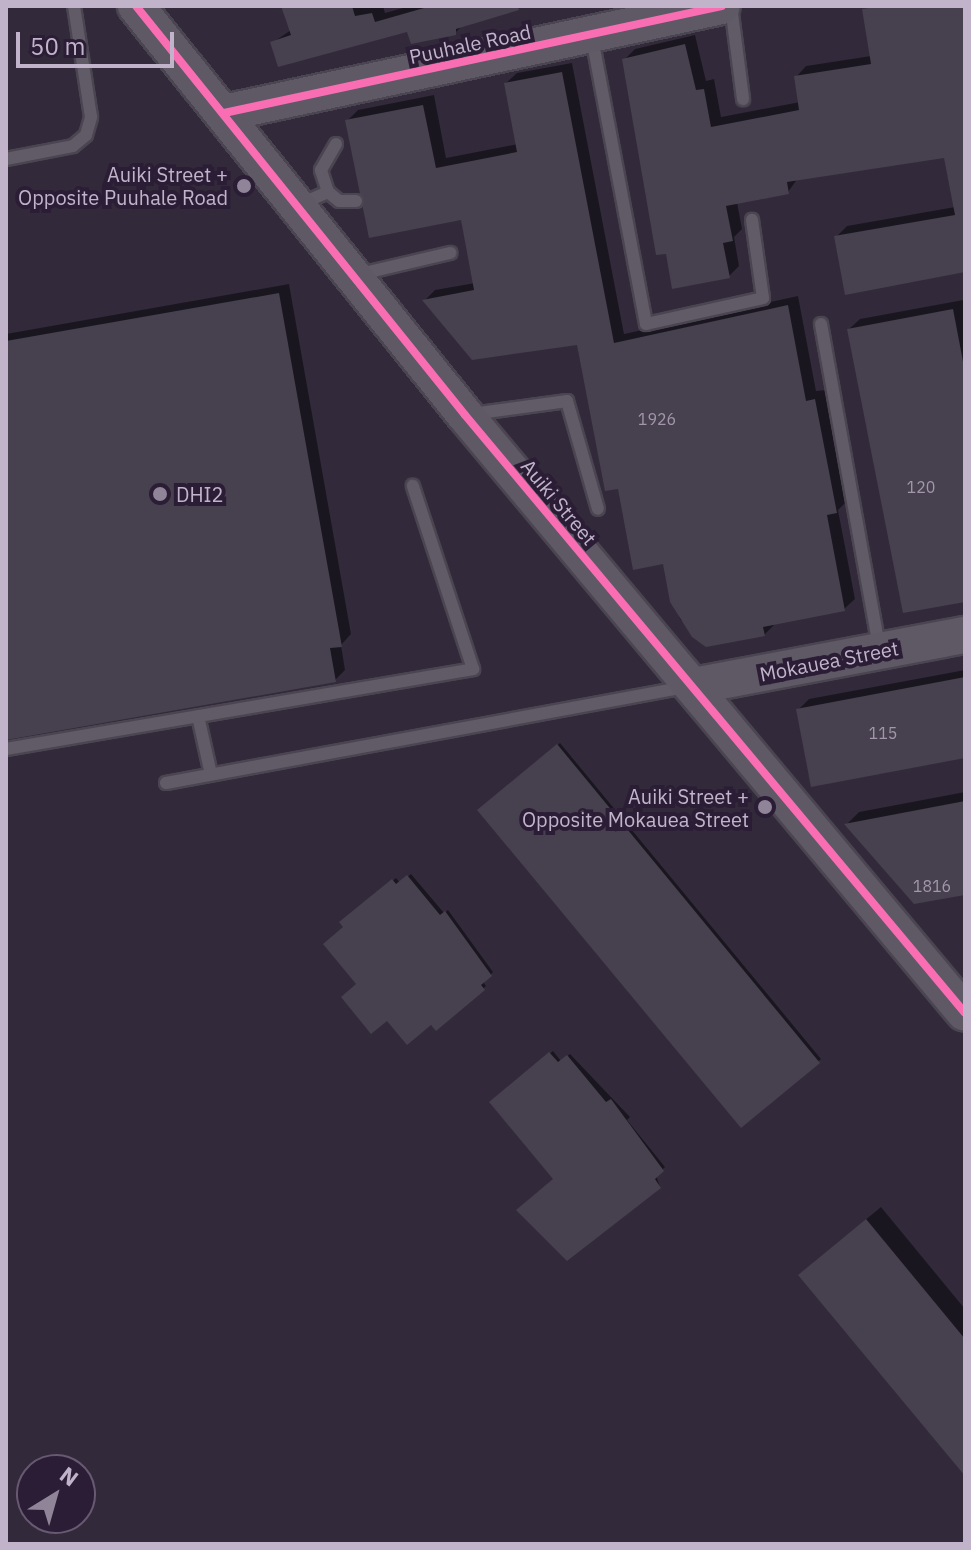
<!DOCTYPE html>
<html>
<head>
<meta charset="utf-8">
<style>
	body { margin:0 }
	#map { position:relative; width:971px; height:1550px; overflow:hidden; background:#322a3a; font-family:"IBM Plex Sans",sans-serif }
	div>[style] { position:absolute }
	[style*='--x'] { left:calc(var(--x)*1px); top:calc(var(--y)*1px); width:calc(var(--w)*1px); rotate:calc(var(--a)*1deg) }
	.shadow>* { inset:0; background:#0007 }
	.building>* { inset:0; background:#47404e }
	.roads { filter:drop-shadow(2px 0 #4b4551) drop-shadow(-2px 0 #4b4551) drop-shadow(0 2px #4b4551) drop-shadow(0 -2px #4b4551) }
	.lane>* { height:12px; margin:-6px; padding:0 6px; transform-origin:6px; border-radius:6px; background:#615b67 }
	.secondary>* { height:36px; margin:-18px; padding:0 18px; transform-origin:18px; border-radius:18px; background:#5f5966 }
	.cycleway>* { height:8px; margin:-4px; padding:0 4px; transform-origin:4px; border-radius:4px; background:#f96db3 }
	.dots>* { width:22px; height:22px; translate:-50% -50%; box-sizing:border-box; border:4px solid #2a1d35; border-radius:50% }
	span { translate:-50% -50%; white-space:nowrap; text-align:center; line-height:1.15; -webkit-text-stroke:8px #2a1d35; paint-order:stroke }
	.number-label { font-size:16px; color:#a297ab }
	.number-label span { -webkit-text-stroke-width:0 }
	.street-label { font-size:20px; color:#c1b4ca }
	.poi-label { font-size:20px; color:#c1b4ca }
	.right { translate:-100% -50%; text-align:right }
	.left { translate:0 -50%; text-align:left }
	.frame { position:absolute; inset:0; border:8px solid #c1b4ca; pointer-events:none }
	.north { position:absolute; left:16px; top:1454px; width:80px; height:80px; box-sizing:border-box; background:#2a1d35; border:2px solid #665971; border-radius:50%; rotate:37deg; font-size:22px; font-weight:700; line-height:32px; text-align:center; color:#c1b4ca }
	.north::after { content:''; display:block; margin:auto; width:28px; height:36px; background:#8f8498; clip-path:polygon(50% 0,100% 100%,50% 72%,0 100%) }
	.scale { position:absolute; left:16px; top:32px; width:158px; height:36px; box-sizing:border-box; border:4px solid #c1b4ca; border-top:0; padding-left:10px; font-size:24px; line-height:28px; white-space:nowrap; color:#c1b4ca; -webkit-text-stroke:6px #2a1d35; paint-order:stroke }
</style>
</head>
<body>
<div id="map">
	<div class="shadow">
		<i style="clip-path:polygon(283px 6px,383px 6px,385px 13px,410px 6px,526px 6px,463px 25px,455px 33px,408px 29px,272px 43px,291px 30px)"></i>
		<i style="clip-path:polygon(868px 6px,965px 6px,965px 270px,836px 237px,847px 226px,955px 207px,946px 155px,798px 178px,788px 192px,737px 202px,742px 229px,734px 237px,739px 266px,729px 276px,624px 60px,635px 49px,695px 35px,706px 81px,714px 79px,721px 117px,800px 102px,796px 77px,806px 66px,871px 56px)"></i>
		<i style="clip-path:polygon(572px 63px,624px 334px,798px 296px,816px 391px,826px 390px,847px 501px,838px 510px,855px 599px,844px 609px,775px 624px,764px 635px,707px 645px,680px 619px,664px 562px,619px 486px,578px 343px,425px 300px,435px 290px,475px 283px,462px 217px,347px 121px,358px 110px,434px 95px,446px 158px,518px 144px,506px 83px,517px 73px)"></i>
		<i style="clip-path:polygon(289px 284px,351px 634px,341px 645px,345px 670px,335px 680px,6px 739px,6px 334px)"></i>
		<i style="clip-path:polygon(963px 300px,965px 311px,965px 600px,849px 329px,860px 319px)"></i>
		<i style="clip-path:polygon(965px 670px,965px 755px,798px 710px,809px 699px)"></i>
		<i style="clip-path:polygon(560px 743px,821px 1059px,741px 1125px,480px 810px)"></i>
		<i style="clip-path:polygon(965px 792px,965px 893px,847px 824px,859px 812px)"></i>
		<i style="clip-path:polygon(411px 874px,444px 913px,448px 910px,493px 972px,483px 982px,486px 986px,436px 1028px,359px 984px,346px 927px,345px 920px,396px 878px,400px 883px)"></i>
		<i style="clip-path:polygon(553px 1051px,561px 1061px,570px 1054px,630px 1117px,627px 1120px,665px 1167px,656px 1175px,660px 1187px,556px 1179px,492px 1102px)"></i>
		<i style="clip-path:polygon(881px 1207px,965px 1309px,965px 1473px,814px 1262px)"></i>
	</div>
	<div class="building">
		<i style="clip-path:polygon(281px 6px,352px 6px,355px 16px,372px 13px,375px 22px,431px 6px,518px 6px,519px 10px,456px 29px,456px 35px,411px 44px,407px 32px,278px 67px,270px 42px,291px 35px)"></i>
		<i style="clip-path:polygon(881px 6px,965px 6px,965px 272px,845px 295px,834px 236px,955px 215px,944px 158px,787px 182px,789px 194px,726px 206px,733px 241px,723px 243px,730px 278px,672px 289px,666px 254px,656px 255px,622px 59px,685px 44px,696px 90px,704px 89px,711px 127px,799px 110px,794px 76px,871px 64px,862px 9px)"></i>
		<i style="clip-path:polygon(562px 72px,614px 343px,788px 305px,806px 401px,815px 399px,837px 513px,827px 515px,845px 611px,763px 627px,765px 636px,706px 647px,692px 637px,670px 602px,663px 564px,633px 570px,618px 489px,605px 491px,577px 345px,472px 360px,422px 300px,474px 290px,461px 220px,369px 238px,345px 120px,423px 105px,436px 168px,517px 152px,504px 83px)"></i>
		<i style="clip-path:polygon(279px 293px,342px 647px,330px 648px,336px 682px,6px 740px,6px 341px)"></i>
		<i style="clip-path:polygon(953px 309px,965px 372px,965px 602px,903px 613px,847px 329px)"></i>
		<i style="clip-path:polygon(965px 677px,965px 758px,811px 787px,796px 709px)"></i>
		<i style="clip-path:polygon(557px 744px,820px 1063px,741px 1128px,477px 810px)"></i>
		<i style="clip-path:polygon(965px 801px,965px 895px,914px 904px,844px 824px)"></i>
		<i style="clip-path:polygon(407px 875px,440px 915px,445px 911px,492px 976px,481px 985px,485px 990px,436px 1031px,431px 1025px,407px 1045px,387px 1021px,371px 1034px,341px 997px,356px 984px,323px 944px,343px 927px,339px 922px,392px 879px,396px 884px)"></i>
		<i style="clip-path:polygon(549px 1052px,558px 1062px,567px 1055px,606px 1102px,611px 1099px,664px 1171px,655px 1179px,661px 1188px,567px 1261px,516px 1210px,553px 1179px,489px 1102px)"></i>
		<i style="clip-path:polygon(866px 1219px,965px 1339px,965px 1476px,798px 1275px)"></i>
	</div>
	<div class="roads">
		<div class="lane">
			<i style="--x:731;--y:6;--w:94;--a:82.6"></i>
			<i style="--x:592;--y:38;--w:291;--a:79.3"></i>
			<i style="--x:646;--y:324;--w:120;--a:-12.5"></i>
			<i style="--x:763;--y:298;--w:79;--a:-98"></i>
			<i style="--x:6;--y:159;--w:68;--a:-11"></i>
			<i style="--x:73;--y:146;--w:17;--a:-40"></i>
			<i style="--x:86;--y:135;--w:19;--a:-74"></i>
			<i style="--x:91;--y:117;--w:112;--a:-98.7"></i>
			<i style="--x:328;--y:192;--w:14;--a:39"></i>
			<i style="--x:339;--y:201;--w:17;--a:0"></i>
			<i style="--x:301;--y:204;--w:30;--a:-24"></i>
			<i style="--x:328;--y:192;--w:23;--a:-108"></i>
			<i style="--x:321;--y:170;--w:30;--a:-60"></i>
			<i style="--x:356;--y:275;--w:97;--a:-13.2"></i>
			<i style="--x:821;--y:324;--w:328;--a:79.8"></i>
			<i style="--x:472;--y:414;--w:96;--a:-7.8"></i>
			<i style="--x:567;--y:401;--w:112;--a:74"></i>
			<i style="--x:198;--y:716;--w:59;--a:77.4"></i>
			<i style="--x:6;--y:749;--w:474;--a:-9.7"></i>
			<i style="--x:473;--y:669;--w:193;--a:-108.2"></i>
			<i style="--x:166;--y:783;--w:529;--a:-10.46"></i>
		</div>
		<div class="secondary">
			<i style="--x:136;--y:6;--w:525;--a:51.19"></i>
			<i style="--x:465;--y:415;--w:779;--a:50.1"></i>
			<i style="--x:224;--y:113;--w:509;--a:-12.13"></i>
			<i style="--x:694;--y:686;--w:276;--a:-10.7"></i>
		</div>
	</div>
	<div class="cycleway">
		<i style="--x:136;--y:6;--w:525;--a:51.19"></i>
		<i style="--x:465;--y:415;--w:779;--a:50.1"></i>
		<i style="--x:224;--y:113;--w:509;--a:-12.13"></i>
	</div>
	<div class="dots">
		<i style="left:244px;top:186px;background:#8f8498"></i>
		<i style="left:160px;top:494px;background:#8f8498"></i>
		<i style="left:765px;top:807px;background:#8f8498"></i>
	</div>
	<div class="number-label">
		<span style="left:657px;top:419px">1926</span>
		<span style="left:921px;top:487px">120</span>
		<span style="left:883px;top:733px">115</span>
		<span style="left:932px;top:886px">1816</span>
	</div>
	<div class="street-label">
		<span style="left:470px;top:44px;rotate:-12deg">Puuhale Road</span>
		<span style="left:559px;top:502px;rotate:50deg">Auiki Street</span>
		<span style="left:829px;top:661px;rotate:-11deg">Mokauea Street</span>
	</div>
	<div class="poi-label">
		<span class="right" style="left:228px;top:186px">Auiki Street +<br>Opposite Puuhale Road</span>
		<span class="left" style="left:176px;top:494px">DHI2</span>
		<span class="right" style="left:749px;top:808px">Auiki Street +<br>Opposite Mokauea Street</span>
	</div>
	<div class="frame"></div>
	<div class="north">N</div>
	<div class="scale">50 m</div>
</div>
</body>
</html>
